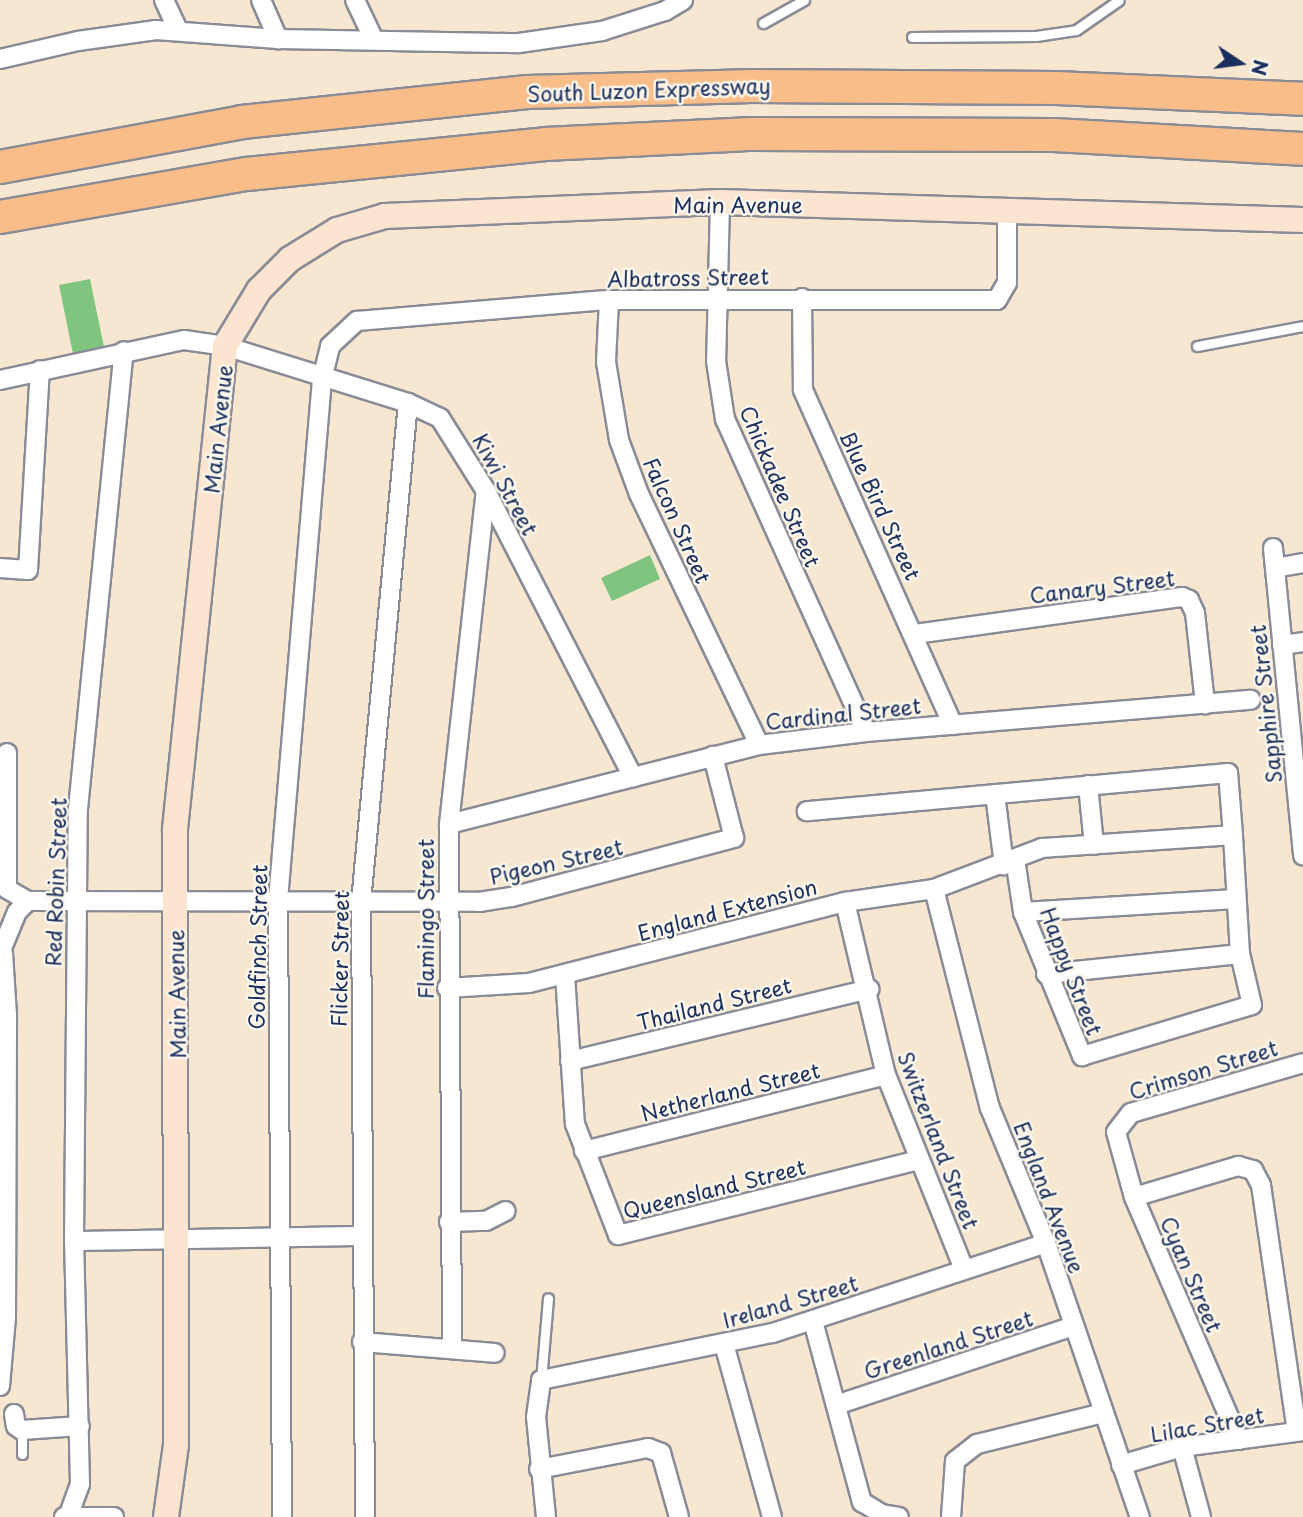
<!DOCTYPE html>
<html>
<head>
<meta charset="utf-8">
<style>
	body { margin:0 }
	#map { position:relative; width:1303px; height:1517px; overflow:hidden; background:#f7e7d0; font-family:"Playpen Sans",sans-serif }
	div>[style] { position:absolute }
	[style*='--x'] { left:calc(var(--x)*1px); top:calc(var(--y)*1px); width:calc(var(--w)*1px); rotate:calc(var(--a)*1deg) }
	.green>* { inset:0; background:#80c57f }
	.roads { filter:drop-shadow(2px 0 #898b97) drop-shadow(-2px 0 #898b97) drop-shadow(0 2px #898b97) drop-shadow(0 -2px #898b97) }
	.lane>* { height:9px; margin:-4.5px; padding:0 4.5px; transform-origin:4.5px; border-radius:4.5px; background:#fff }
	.street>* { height:18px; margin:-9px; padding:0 9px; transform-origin:9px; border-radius:9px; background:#fff }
	.secondary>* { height:24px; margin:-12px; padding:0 12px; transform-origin:12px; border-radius:12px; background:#fce5d0 }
	.highway>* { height:32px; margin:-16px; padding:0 16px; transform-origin:16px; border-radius:16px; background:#f8bd89 }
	span { translate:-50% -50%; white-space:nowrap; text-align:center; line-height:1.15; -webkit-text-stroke:5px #fbf7ec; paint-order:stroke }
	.street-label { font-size:21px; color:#1b2f5e }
	.north { position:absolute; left:1205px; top:28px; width:70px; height:70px; -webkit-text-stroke:5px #fbf7ec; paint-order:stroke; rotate:103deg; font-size:19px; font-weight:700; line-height:28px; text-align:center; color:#1b2f5e }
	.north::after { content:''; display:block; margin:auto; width:24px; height:32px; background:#1b2f5e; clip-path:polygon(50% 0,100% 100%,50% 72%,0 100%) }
</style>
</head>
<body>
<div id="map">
	<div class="green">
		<i style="clip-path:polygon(90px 279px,104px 347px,73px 354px,59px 285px)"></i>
		<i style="clip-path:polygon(650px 555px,660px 579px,612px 601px,601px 578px)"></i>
	</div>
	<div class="roads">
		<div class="lane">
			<i style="--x:763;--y:23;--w:47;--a:-29.3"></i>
			<i style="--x:912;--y:37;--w:124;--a:-0.5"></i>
			<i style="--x:1036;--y:36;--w:40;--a:-8.5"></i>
			<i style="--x:1076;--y:30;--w:52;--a:-34.9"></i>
			<i style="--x:1197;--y:346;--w:108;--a:-10.7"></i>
			<i style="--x:541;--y:1380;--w:82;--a:-85.1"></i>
			<i style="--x:22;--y:1430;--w:24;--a:90"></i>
		</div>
		<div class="street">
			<i style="--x:164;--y:0;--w:33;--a:65"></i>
			<i style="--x:261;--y:0;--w:43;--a:66.4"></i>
			<i style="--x:355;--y:0;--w:44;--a:64.6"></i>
			<i style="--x:0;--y:59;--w:80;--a:-13"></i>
			<i style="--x:78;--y:41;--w:79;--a:-8"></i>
			<i style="--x:156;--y:30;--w:122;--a:4.2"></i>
			<i style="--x:278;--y:39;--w:241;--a:1"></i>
			<i style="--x:519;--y:43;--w:84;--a:-8.2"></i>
			<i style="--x:602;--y:31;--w:66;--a:-17.6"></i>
			<i style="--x:665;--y:11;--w:21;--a:-31"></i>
			<i style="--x:720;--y:202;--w:159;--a:91.4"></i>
			<i style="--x:716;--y:361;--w:59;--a:81.2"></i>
			<i style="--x:725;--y:419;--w:343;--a:65.7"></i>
			<i style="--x:802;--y:298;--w:92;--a:89.4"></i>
			<i style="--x:803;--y:390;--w:367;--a:65.9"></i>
			<i style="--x:609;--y:300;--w:62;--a:92.8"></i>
			<i style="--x:606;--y:362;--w:79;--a:80.5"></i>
			<i style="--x:619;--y:440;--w:58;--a:69.7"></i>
			<i style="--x:639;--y:494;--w:278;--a:64.4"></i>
			<i style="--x:0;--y:380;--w:188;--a:-12.3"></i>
			<i style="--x:184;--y:340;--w:41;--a:8.3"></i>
			<i style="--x:225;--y:346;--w:192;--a:17.3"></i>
			<i style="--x:408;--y:403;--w:35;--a:25"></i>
			<i style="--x:440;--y:418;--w:86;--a:57.8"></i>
			<i style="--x:486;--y:491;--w:322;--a:62.8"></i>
			<i style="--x:1273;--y:548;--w:309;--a:84.4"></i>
			<i style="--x:0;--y:568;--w:28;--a:4"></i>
			<i style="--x:28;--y:570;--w:200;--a:-86.6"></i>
			<i style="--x:1275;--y:568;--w:28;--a:-10"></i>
			<i style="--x:915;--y:634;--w:270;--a:-7.9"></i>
			<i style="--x:1182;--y:597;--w:8;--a:23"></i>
			<i style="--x:1189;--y:600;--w:14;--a:65"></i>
			<i style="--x:1195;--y:613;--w:92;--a:83.7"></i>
			<i style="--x:1282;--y:645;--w:21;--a:-8"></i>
			<i style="--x:7;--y:753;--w:136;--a:90"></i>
			<i style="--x:7;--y:889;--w:24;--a:30"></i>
			<i style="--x:28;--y:901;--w:451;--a:0.1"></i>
			<i style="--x:479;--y:902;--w:33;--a:-9"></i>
			<i style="--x:512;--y:897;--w:230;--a:-14.9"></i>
			<i style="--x:734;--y:838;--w:85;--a:-104.4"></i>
			<i style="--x:1088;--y:785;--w:60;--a:84.3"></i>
			<i style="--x:995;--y:794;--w:72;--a:82.8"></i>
			<i style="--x:449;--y:824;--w:320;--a:-14.3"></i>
			<i style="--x:759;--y:745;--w:108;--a:-6.9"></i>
			<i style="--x:866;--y:732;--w:386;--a:-4.8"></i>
			<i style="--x:1015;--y:859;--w:54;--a:81.4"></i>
			<i style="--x:1023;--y:912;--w:156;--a:67.7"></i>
			<i style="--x:1082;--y:1056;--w:177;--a:-16.7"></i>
			<i style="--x:1252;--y:1005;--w:52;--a:-103.2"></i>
			<i style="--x:1240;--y:954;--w:119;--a:-93.4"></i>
			<i style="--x:934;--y:889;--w:226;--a:75.7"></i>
			<i style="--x:990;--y:1108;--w:146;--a:67.5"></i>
			<i style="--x:1046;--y:1243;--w:290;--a:71.1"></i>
			<i style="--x:845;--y:902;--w:178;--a:76.7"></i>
			<i style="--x:886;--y:1075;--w:209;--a:68.1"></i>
			<i style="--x:1023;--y:912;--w:213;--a:-3.5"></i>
			<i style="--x:0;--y:953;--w:44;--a:-67.5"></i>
			<i style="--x:17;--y:912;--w:16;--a:-45"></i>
			<i style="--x:1046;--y:974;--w:195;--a:-5.9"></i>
			<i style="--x:565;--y:975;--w:149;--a:86.2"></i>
			<i style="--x:575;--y:1124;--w:119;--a:68.8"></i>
			<i style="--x:618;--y:1235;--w:310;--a:-14"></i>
			<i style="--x:447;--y:988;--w:82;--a:-3.5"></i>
			<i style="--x:529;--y:983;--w:326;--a:-14.4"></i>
			<i style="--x:845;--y:902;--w:90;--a:-8.3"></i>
			<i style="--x:934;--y:889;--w:116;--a:-20.8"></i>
			<i style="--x:1042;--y:848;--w:191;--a:-3.9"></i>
			<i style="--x:1233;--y:835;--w:62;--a:-94.6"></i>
			<i style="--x:1228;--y:773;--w:423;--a:174.8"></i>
			<i style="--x:570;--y:1061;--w:308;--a:-13.5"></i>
			<i style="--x:584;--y:1151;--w:311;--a:-14.1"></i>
			<i style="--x:1134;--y:1197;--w:109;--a:-16.6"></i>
			<i style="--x:1238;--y:1166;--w:16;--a:15"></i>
			<i style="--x:1253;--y:1170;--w:17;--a:62"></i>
			<i style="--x:1261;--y:1185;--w:249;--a:81.7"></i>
			<i style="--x:449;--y:1222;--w:37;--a:-2"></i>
			<i style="--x:486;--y:1221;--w:22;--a:-27"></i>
			<i style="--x:74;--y:1241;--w:288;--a:-1"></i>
			<i style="--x:813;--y:1321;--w:188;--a:74.9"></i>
			<i style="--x:862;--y:1502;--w:23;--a:31"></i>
			<i style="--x:882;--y:1514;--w:17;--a:10"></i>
			<i style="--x:362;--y:1342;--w:133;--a:4.7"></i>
			<i style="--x:724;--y:1344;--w:180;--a:74.5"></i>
			<i style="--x:452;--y:1349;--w:525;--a:-90.33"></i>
			<i style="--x:449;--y:824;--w:335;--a:-83.7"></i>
			<i style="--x:0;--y:1386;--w:69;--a:-85"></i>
			<i style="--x:6;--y:1317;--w:302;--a:-89.8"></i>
			<i style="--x:7;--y:1015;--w:62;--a:-93.7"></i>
			<i style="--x:836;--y:1405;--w:251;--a:-18.4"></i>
			<i style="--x:14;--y:1414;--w:12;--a:81"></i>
			<i style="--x:16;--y:1426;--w:7;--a:34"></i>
			<i style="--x:22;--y:1430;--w:58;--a:-3.9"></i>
			<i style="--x:1239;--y:1440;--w:265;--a:-113.4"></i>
			<i style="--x:1134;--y:1197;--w:67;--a:-105.5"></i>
			<i style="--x:1116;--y:1132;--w:24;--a:-52"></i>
			<i style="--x:1131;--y:1113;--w:179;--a:-16.2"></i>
			<i style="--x:1182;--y:1447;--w:73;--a:74.8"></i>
			<i style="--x:1121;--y:1465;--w:64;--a:-16.4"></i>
			<i style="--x:1182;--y:1447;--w:122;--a:-7.5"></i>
			<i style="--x:539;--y:1469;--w:111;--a:-10.9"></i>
			<i style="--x:648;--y:1448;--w:14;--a:21"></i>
			<i style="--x:661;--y:1453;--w:66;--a:74.3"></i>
			<i style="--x:64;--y:1517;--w:50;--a:0"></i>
			<i style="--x:68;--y:1517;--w:35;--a:-70"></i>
			<i style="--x:80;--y:1484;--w:243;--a:-91.4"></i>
			<i style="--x:74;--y:1241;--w:432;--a:-89.5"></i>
			<i style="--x:78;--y:809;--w:460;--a:-84.3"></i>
			<i style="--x:282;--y:1517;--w:617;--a:-90.37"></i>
			<i style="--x:278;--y:900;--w:523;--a:-85.17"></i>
			<i style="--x:322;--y:379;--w:34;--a:-76"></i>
			<i style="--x:330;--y:346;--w:37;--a:-43"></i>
			<i style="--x:357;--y:321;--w:253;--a:-4.8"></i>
			<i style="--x:609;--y:300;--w:388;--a:0"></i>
			<i style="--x:997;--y:300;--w:20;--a:-60"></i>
			<i style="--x:1007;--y:283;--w:74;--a:-90"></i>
			<i style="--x:365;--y:1517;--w:615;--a:-90.37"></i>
			<i style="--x:361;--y:902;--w:501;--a:-84.62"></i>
			<i style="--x:546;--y:1517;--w:100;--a:-95.7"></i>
			<i style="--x:536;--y:1417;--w:37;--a:-82"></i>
			<i style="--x:541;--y:1380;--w:237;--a:-11.5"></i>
			<i style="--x:773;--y:1333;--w:287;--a:-18.2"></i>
			<i style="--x:951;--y:1517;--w:56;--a:-85.9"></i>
			<i style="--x:955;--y:1461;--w:28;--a:-38"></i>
			<i style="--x:977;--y:1444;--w:130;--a:-13.8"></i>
		</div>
		<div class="secondary">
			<i style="--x:166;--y:1517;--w:73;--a:-82.1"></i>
			<i style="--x:176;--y:1445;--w:616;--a:-90.09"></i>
			<i style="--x:175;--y:829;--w:486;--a:-84.1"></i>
			<i style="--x:225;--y:346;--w:66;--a:-58.7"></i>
			<i style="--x:259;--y:290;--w:44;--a:-45"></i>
			<i style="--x:290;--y:259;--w:55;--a:-31.7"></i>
			<i style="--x:337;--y:230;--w:50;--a:-16.3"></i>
			<i style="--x:385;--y:216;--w:335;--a:-2.4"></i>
			<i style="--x:720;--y:202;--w:583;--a:1.77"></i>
		</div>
		<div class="highway">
			<i style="--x:0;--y:167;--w:246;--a:-10.5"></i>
			<i style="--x:242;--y:122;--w:287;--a:-6"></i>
			<i style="--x:527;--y:92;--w:225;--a:-1.5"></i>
			<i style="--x:752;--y:86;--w:304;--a:0.4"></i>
			<i style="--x:1056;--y:88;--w:247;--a:2.5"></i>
			<i style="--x:0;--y:217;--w:251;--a:-9.9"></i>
			<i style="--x:247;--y:174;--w:300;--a:-5.7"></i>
			<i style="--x:545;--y:144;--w:207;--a:-2.8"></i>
			<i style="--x:752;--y:134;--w:302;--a:0.2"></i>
			<i style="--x:1054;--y:135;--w:249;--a:3.2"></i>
		</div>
	</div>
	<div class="street-label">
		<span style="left:649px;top:89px;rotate:-2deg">South Luzon Expressway</span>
		<span style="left:738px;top:204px">Main Avenue</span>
		<span style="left:688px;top:277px;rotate:-1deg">Albatross Street</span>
		<span style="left:217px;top:429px;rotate:-84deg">Main Avenue</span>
		<span style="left:506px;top:484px;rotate:62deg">Kiwi Street</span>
		<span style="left:781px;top:486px;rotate:67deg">Chickadee Street</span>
		<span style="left:881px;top:505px;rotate:65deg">Blue Bird Street</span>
		<span style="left:678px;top:520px;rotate:66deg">Falcon Street</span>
		<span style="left:1102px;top:586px;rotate:-7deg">Canary Street</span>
		<span style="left:1265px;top:704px;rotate:-96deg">Sapphire Street</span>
		<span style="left:843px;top:713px;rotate:-6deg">Cardinal Street</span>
		<span style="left:556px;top:861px;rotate:-13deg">Pigeon Street</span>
		<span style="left:55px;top:882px;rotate:-88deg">Red Robin Street</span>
		<span style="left:727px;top:909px;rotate:-15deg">England Extension</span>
		<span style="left:425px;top:919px;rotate:-90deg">Flamingo Street</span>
		<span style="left:257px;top:947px;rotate:-89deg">Goldfinch Street</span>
		<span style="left:339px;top:959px;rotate:-89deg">Flicker Street</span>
		<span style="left:1072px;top:971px;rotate:69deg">Happy Street</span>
		<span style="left:176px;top:994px;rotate:-91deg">Main Avenue</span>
		<span style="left:714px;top:1003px;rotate:-14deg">Thailand Street</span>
		<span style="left:1203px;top:1069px;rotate:-17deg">Crimson Street</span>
		<span style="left:730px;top:1091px;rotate:-14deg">Netherland Street</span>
		<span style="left:939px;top:1140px;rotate:69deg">Switzerland Street</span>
		<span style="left:714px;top:1188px;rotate:-14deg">Queensland Street</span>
		<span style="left:1050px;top:1197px;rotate:69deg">England Avenue</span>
		<span style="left:1192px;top:1274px;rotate:67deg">Cyan Street</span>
		<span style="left:790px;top:1301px;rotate:-16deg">Ireland Street</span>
		<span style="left:948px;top:1344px;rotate:-18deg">Greenland Street</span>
		<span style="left:1207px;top:1424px;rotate:-10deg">Lilac Street</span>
	</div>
	<div class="north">N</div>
</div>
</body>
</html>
